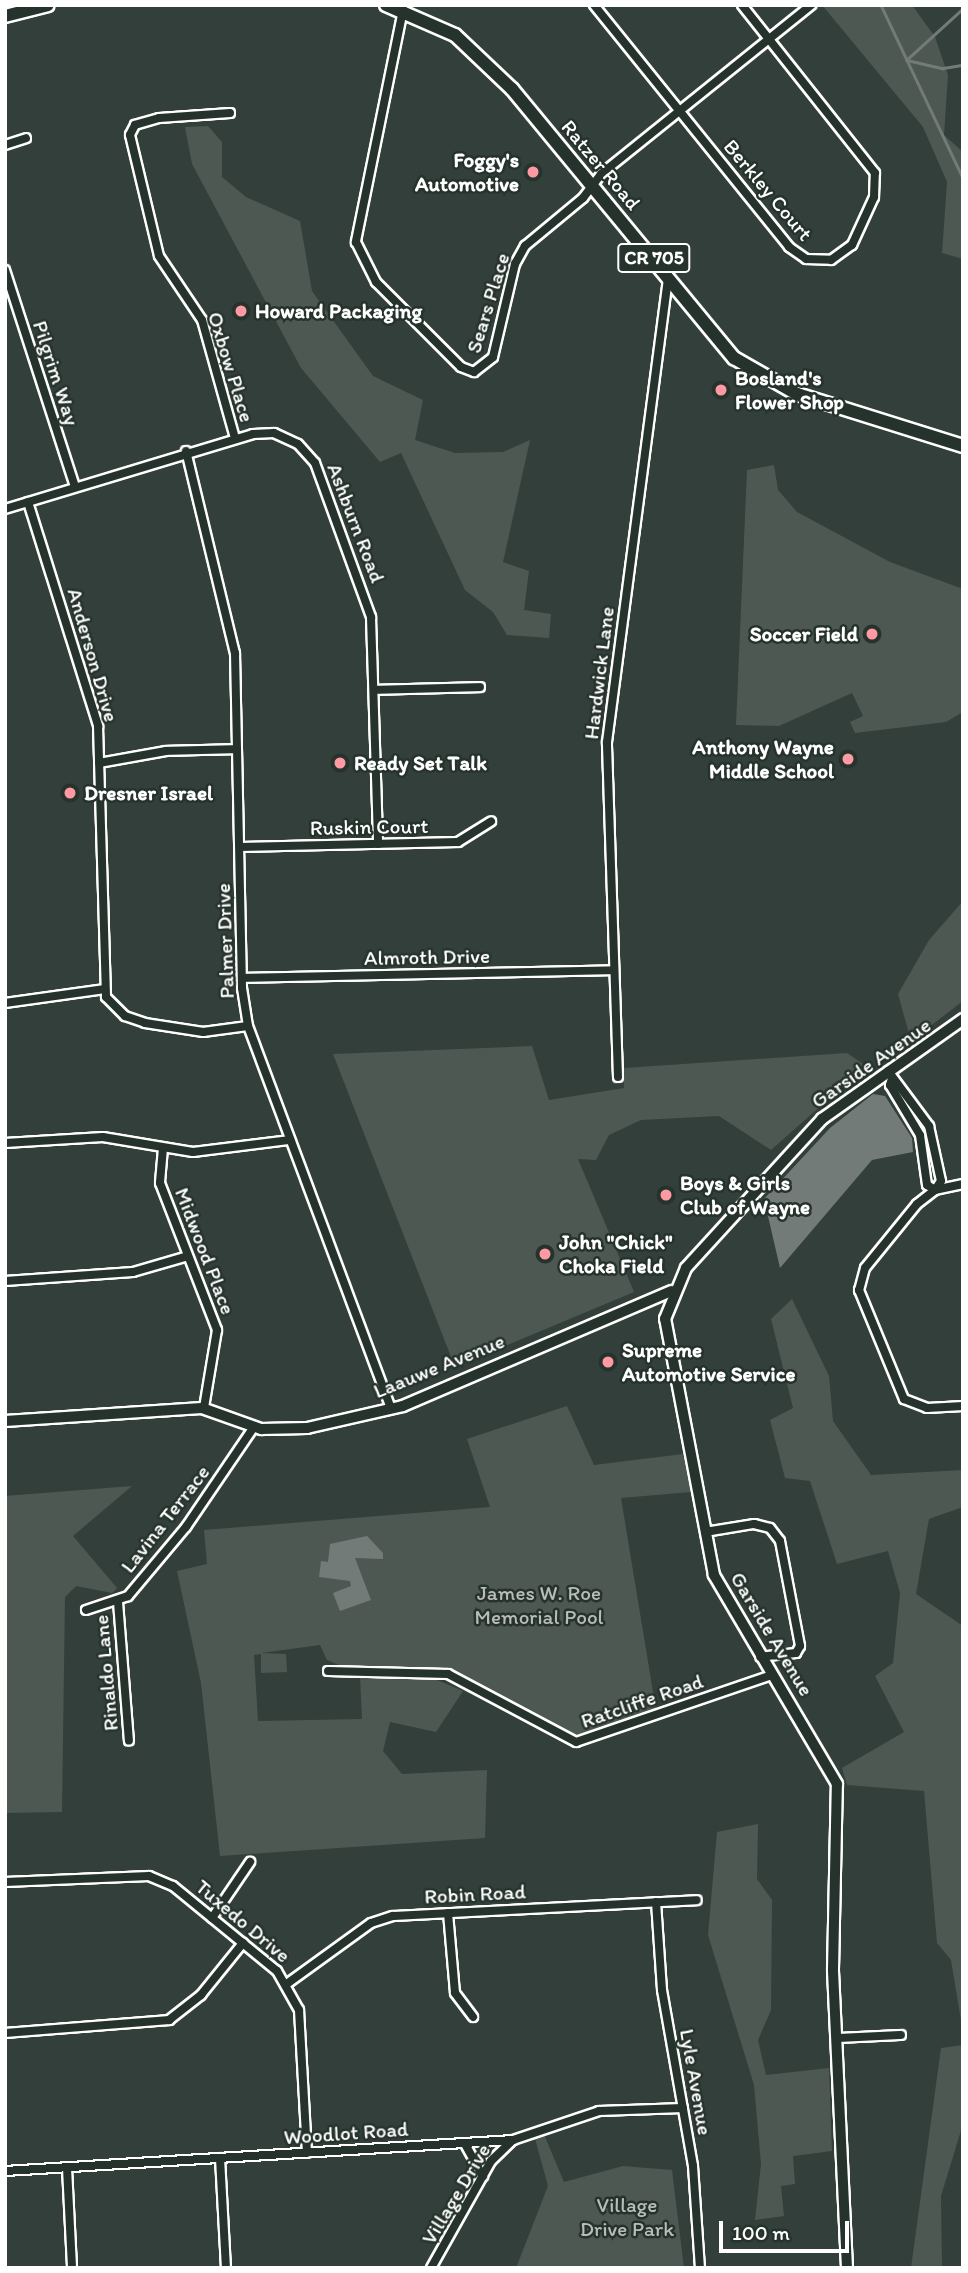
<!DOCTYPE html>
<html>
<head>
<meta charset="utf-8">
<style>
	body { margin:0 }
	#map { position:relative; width:968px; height:2273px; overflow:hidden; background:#333f3a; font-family:Itim,sans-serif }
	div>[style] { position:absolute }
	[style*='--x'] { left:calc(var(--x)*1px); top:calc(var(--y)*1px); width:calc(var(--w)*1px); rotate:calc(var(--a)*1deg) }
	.green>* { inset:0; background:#4d5853 }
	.water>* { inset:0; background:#737b78 }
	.stream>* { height:2.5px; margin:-1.25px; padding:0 1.25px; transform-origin:1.25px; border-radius:1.25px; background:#737b78 }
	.roads { filter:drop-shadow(2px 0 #fff) drop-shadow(-2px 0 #fff) drop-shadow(0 2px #fff) drop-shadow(0 -2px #fff) }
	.street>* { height:8px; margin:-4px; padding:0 4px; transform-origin:4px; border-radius:4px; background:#26332d }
	.secondary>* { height:10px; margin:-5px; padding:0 5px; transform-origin:5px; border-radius:5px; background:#26332d }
	.primary>* { height:12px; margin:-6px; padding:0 6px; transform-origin:6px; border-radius:6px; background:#26332d }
	.dots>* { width:19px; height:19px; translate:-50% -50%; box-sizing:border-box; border:4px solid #26332d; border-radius:50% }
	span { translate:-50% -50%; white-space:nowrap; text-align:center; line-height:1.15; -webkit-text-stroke:5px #26332d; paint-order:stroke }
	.shield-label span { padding:2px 5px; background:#26332d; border:2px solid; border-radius:5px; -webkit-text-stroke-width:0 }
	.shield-label { font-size:19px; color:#fff; font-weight:700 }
	.poi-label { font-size:21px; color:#fff; font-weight:700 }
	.right { translate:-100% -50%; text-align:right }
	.left { translate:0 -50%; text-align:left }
	.street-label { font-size:21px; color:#fff }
	.park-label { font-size:21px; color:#b8bcba }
	.frame { position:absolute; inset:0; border:7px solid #fff; pointer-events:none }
	.scale { position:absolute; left:719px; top:2221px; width:130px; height:32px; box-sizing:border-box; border:4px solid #fff; border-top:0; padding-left:9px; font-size:21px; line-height:24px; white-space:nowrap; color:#fff; -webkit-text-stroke:5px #26332d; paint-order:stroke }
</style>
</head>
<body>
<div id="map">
	<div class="green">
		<i style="clip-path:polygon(822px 5px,912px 5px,935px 37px,948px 75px,944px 135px,963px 152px,963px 259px,942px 253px,947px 182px,923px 127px)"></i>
		<i style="clip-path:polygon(208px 126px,222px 142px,222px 177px,246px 197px,300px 221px,312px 291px,373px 376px,423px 400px,415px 440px,455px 453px,503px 452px,530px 440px,503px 562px,529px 571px,524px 610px,551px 614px,549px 638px,507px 635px,493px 612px,465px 590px,401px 453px,380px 462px,301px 368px,192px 164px,185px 127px)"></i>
		<i style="clip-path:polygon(774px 465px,778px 490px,797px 512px,890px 562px,963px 589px,963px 712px,946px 722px,855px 733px,850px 722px,863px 716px,852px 693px,779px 726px,736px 725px,747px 470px)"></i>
		<i style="clip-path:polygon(963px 901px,963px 1001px,911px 1041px,898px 994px,929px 940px)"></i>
		<i style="clip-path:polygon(532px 1046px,549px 1100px,624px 1088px,624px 1068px,847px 1053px,866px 1066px,771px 1150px,719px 1116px,641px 1120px,609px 1135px,596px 1160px,578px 1159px,634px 1292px,455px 1367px,333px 1054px)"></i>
		<i style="clip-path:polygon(792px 1299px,829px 1376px,833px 1421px,871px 1475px,963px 1470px,963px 1507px,929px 1519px,916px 1594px,963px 1626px,963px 2032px,951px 1960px,937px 1943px,924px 1791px,847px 1785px,842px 1768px,904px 1732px,875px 1676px,893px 1663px,900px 1593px,888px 1551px,837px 1564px,810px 1481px,785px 1478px,770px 1420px,793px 1408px,771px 1319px)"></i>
		<i style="clip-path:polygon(567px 1406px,594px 1465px,683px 1454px,691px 1492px,621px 1498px,656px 1710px,579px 1735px,557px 1730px,455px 1672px,341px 1666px,327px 1660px,320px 1645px,261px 1653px,286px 1654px,287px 1672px,261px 1673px,261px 1654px,254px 1655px,258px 1721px,362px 1719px,360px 1676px,437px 1680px,463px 1691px,436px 1732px,390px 1722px,383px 1751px,402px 1774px,487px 1770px,485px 1838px,220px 1856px,201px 1683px,177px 1571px,207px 1564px,204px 1530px,490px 1507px,467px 1439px)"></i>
		<i style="clip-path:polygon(132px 1486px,73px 1536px,117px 1588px,112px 1593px,76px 1586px,65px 1597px,62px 1812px,5px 1813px,5px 1496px)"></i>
		<i style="clip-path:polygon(758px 1824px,757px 1879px,772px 1900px,771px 2010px,758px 2040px,766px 2075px,829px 2068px,832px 2151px,793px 2156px,795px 2184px,781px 2186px,784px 2216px,755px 2220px,761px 2164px,754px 2085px,708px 1935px,717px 1832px)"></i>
		<i style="clip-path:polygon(963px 2045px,963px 2124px,941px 2196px,942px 2268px,911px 2268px,941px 2048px)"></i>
		<i style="clip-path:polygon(543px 2132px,564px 2182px,623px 2166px,672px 2170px,684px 2268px,516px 2268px,548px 2186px,534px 2135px)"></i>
	</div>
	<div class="water">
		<i style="clip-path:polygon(873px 1094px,885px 1096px,912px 1138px,913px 1152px,872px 1160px,780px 1268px,764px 1199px,830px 1128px)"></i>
		<i style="clip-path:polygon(367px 1536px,383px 1553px,383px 1559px,355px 1558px,371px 1600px,340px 1611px,333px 1593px,351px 1586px,350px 1581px,319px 1577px,321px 1561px,328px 1562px,330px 1544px)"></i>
	</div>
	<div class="stream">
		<i style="--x:881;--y:5;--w:61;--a:64.7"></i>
		<i style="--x:907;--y:60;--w:37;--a:13"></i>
		<i style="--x:943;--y:68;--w:20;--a:-9"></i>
		<i style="--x:963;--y:9;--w:76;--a:137.7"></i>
		<i style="--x:907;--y:60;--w:131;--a:64.6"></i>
	</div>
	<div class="roads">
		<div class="street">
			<i style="--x:594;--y:5;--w:311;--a:51.1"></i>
			<i style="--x:789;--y:247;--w:21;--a:35"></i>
			<i style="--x:806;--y:259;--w:25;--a:2"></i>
			<i style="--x:831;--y:260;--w:26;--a:-36"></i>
			<i style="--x:852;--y:245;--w:53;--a:-65.4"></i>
			<i style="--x:874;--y:197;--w:24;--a:-88"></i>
			<i style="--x:875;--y:173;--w:214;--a:-128.4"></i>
			<i style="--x:403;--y:10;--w:237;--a:101.5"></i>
			<i style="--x:356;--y:242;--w:45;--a:63.4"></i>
			<i style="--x:376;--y:282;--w:120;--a:45"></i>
			<i style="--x:461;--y:367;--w:14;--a:21"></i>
			<i style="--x:474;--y:372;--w:24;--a:-38"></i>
			<i style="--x:493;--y:357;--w:96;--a:-76.7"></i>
			<i style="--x:515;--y:264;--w:21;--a:-61"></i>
			<i style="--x:525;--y:246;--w:75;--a:-39.6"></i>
			<i style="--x:583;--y:198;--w:30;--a:-53"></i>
			<i style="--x:601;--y:174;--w:270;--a:-38.8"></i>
			<i style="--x:230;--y:113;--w:71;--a:176"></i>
			<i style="--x:159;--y:118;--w:25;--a:164"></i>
			<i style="--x:135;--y:125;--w:11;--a:117"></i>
			<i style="--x:130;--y:135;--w:124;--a:76.5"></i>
			<i style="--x:159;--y:256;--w:77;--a:56.1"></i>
			<i style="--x:202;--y:320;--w:123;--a:74.4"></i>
			<i style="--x:5;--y:145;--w:22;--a:-18"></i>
			<i style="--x:5;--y:270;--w:228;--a:72.1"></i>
			<i style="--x:186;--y:451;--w:208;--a:76.4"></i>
			<i style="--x:235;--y:653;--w:335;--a:88.8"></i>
			<i style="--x:242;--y:988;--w:38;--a:81"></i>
			<i style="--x:248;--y:1026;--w:409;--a:69.5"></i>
			<i style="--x:28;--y:502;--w:235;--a:72.6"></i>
			<i style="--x:98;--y:726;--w:271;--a:88.3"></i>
			<i style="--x:106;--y:997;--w:27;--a:45"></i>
			<i style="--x:125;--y:1016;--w:21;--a:19"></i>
			<i style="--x:145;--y:1023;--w:59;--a:8.8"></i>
			<i style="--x:203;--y:1032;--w:45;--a:-7.6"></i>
			<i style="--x:5;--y:509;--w:259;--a:-16.8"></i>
			<i style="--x:253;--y:434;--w:21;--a:-3"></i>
			<i style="--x:274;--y:433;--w:26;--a:25"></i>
			<i style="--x:298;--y:444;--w:25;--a:48"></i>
			<i style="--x:315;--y:463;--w:164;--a:70"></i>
			<i style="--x:371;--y:617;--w:227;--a:88.2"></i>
			<i style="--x:374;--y:690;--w:106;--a:-1.6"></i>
			<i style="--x:99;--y:763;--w:68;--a:-10.2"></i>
			<i style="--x:166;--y:751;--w:71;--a:-1.6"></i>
			<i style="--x:240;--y:847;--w:218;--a:-1.3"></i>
			<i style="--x:458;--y:842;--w:39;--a:-32"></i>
			<i style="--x:242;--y:978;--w:372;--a:-1.2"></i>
			<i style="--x:5;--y:1003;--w:101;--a:-8"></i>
			<i style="--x:888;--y:1071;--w:69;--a:53.3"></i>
			<i style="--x:929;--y:1126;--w:56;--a:77.7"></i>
			<i style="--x:941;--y:1181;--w:11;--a:124"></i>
			<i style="--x:935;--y:1190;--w:9;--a:-148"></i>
			<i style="--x:927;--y:1185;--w:50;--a:-98"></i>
			<i style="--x:920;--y:1135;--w:58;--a:-121"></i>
			<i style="--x:890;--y:1085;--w:7;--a:-74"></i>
			<i style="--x:618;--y:1077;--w:335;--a:-91.9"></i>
			<i style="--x:607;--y:742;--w:469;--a:-82.5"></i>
			<i style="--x:5;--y:1143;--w:98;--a:-3.5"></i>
			<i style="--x:103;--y:1137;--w:91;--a:9.5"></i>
			<i style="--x:193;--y:1152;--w:98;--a:-7.1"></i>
			<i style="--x:163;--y:1148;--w:35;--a:95"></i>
			<i style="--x:160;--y:1183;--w:158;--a:68.8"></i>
			<i style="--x:217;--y:1330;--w:79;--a:99.5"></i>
			<i style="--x:963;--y:1184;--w:29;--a:168"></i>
			<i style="--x:935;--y:1190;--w:23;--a:142"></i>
			<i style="--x:917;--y:1204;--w:82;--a:129.1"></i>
			<i style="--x:865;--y:1268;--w:23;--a:105"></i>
			<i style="--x:859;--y:1290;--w:118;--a:67.6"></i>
			<i style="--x:904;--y:1399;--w:25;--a:21"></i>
			<i style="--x:927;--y:1408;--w:36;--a:-3"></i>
			<i style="--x:5;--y:1281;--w:128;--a:-4"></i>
			<i style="--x:133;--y:1272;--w:57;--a:-16.2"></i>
			<i style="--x:705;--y:1532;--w:50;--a:-9.3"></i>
			<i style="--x:754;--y:1524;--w:16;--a:14"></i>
			<i style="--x:770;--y:1528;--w:16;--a:52"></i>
			<i style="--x:780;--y:1541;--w:107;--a:79.2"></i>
			<i style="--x:800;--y:1646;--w:8;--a:120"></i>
			<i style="--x:796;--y:1653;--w:36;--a:174"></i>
			<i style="--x:118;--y:1602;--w:139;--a:85.5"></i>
			<i style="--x:86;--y:1610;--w:44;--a:-18.4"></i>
			<i style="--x:128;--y:1596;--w:90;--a:-50"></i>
			<i style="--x:186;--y:1527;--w:121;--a:-55.8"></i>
			<i style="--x:328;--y:1671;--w:120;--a:1.4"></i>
			<i style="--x:448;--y:1674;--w:145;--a:28"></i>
			<i style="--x:576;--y:1742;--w:207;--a:-18.9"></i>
			<i style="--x:5;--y:1882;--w:144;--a:-2.4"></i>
			<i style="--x:149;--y:1876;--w:26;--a:23"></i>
			<i style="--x:173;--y:1886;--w:134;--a:39.3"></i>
			<i style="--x:277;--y:1971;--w:45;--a:60.6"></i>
			<i style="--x:299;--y:2010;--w:143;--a:86.8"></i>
			<i style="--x:656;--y:1902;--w:88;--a:86.1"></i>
			<i style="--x:662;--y:1990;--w:179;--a:80"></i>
			<i style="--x:693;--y:2166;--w:102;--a:86.1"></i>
			<i style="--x:448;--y:1913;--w:80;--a:85"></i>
			<i style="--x:455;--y:1993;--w:30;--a:53"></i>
			<i style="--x:212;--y:1918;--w:68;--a:-55.8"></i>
			<i style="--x:288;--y:1983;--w:102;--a:-35.9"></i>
			<i style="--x:371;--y:1923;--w:23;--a:-18"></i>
			<i style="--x:393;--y:1916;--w:304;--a:-3"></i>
			<i style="--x:5;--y:2033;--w:165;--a:-4.5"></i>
			<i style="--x:169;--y:2020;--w:41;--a:-38"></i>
			<i style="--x:201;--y:1995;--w:67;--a:-51.1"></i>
			<i style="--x:837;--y:2038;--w:64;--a:-2.7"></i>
			<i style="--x:465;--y:2144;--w:37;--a:61"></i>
			<i style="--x:220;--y:2158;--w:110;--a:86.9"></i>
			<i style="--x:67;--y:2168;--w:100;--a:87.1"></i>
			<i style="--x:5;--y:2171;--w:509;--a:-3.49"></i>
			<i style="--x:513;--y:2140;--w:91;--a:-18.6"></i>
			<i style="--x:599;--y:2111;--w:84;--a:-2"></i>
			<i style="--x:431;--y:2268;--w:123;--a:-60.7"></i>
			<i style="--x:491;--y:2161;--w:28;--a:-44"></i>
		</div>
		<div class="secondary">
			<i style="--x:5;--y:1421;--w:197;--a:-3.8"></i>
			<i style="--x:202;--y:1408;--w:63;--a:19.6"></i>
			<i style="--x:261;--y:1429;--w:46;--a:-1.2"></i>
			<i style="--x:307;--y:1428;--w:98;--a:-12.9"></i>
			<i style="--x:403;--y:1406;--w:292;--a:-23.2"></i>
			<i style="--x:847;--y:2268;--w:299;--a:-92.7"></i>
			<i style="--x:833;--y:1969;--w:185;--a:-88.8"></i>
			<i style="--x:837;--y:1784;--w:243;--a:-120.5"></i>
			<i style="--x:714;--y:1575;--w:261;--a:-100.8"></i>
			<i style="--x:665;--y:1319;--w:55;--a:-67.6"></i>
			<i style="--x:686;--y:1268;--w:202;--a:-47.6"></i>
			<i style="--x:822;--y:1119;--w:173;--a:-35.3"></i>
		</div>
		<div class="primary">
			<i style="--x:386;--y:5;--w:75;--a:23.5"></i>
			<i style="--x:455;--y:35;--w:79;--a:43.5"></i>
			<i style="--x:512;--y:89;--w:349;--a:50.5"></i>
			<i style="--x:734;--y:358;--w:73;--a:29.7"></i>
			<i style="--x:797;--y:394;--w:174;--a:17.4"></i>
			<i style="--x:5;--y:16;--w:44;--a:-14.3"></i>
		</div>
	</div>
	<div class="dots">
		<i style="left:533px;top:172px;background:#ff9aa2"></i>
		<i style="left:241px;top:311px;background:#ff9aa2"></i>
		<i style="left:721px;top:390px;background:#ff9aa2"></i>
		<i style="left:872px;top:634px;background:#ff9aa2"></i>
		<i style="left:848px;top:759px;background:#ff9aa2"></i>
		<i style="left:340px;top:763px;background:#ff9aa2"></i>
		<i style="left:70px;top:793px;background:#ff9aa2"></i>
		<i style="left:666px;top:1195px;background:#ff9aa2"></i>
		<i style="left:545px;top:1254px;background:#ff9aa2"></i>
		<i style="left:608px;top:1362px;background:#ff9aa2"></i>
	</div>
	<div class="shield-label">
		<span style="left:654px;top:258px">CR 705</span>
	</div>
	<div class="poi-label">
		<span class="right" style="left:519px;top:172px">Foggy's<br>Automotive</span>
		<span class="left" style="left:255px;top:311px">Howard Packaging</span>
		<span class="left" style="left:735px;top:390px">Bosland's<br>Flower Shop</span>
		<span class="right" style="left:858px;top:634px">Soccer Field</span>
		<span class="right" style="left:834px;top:759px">Anthony Wayne<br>Middle School</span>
		<span class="left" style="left:354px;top:763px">Ready Set Talk</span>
		<span class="left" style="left:84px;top:793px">Dresner Israel</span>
		<span class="left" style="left:680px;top:1195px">Boys &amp; Girls<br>Club of Wayne</span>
		<span class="left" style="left:559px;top:1254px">John "Chick"<br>Choka Field</span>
		<span class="left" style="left:622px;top:1362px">Supreme<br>Automotive Service</span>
	</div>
	<div class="street-label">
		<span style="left:601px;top:165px;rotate:50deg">Ratzer Road</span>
		<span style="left:768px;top:190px;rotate:50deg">Berkley Court</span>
		<span style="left:488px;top:303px;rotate:-73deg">Sears Place</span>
		<span style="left:231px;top:367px;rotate:73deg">Oxbow Place</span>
		<span style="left:56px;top:373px;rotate:72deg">Pilgrim Way</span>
		<span style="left:356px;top:523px;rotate:69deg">Ashburn Road</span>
		<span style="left:93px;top:655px;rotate:74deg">Anderson Drive</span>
		<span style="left:599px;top:673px;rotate:-83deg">Hardwick Lane</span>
		<span style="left:369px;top:827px;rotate:-1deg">Ruskin Court</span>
		<span style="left:225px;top:941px;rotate:-92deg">Palmer Drive</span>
		<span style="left:427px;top:957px;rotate:-1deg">Almroth Drive</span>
		<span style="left:871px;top:1063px;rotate:-35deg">Garside Avenue</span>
		<span style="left:205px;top:1251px;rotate:69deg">Midwood Place</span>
		<span style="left:439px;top:1366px;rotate:-22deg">Laauwe Avenue</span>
		<span style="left:165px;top:1519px;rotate:-52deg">Lavina Terrace</span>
		<span style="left:772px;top:1634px;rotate:59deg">Garside Avenue</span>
		<span style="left:106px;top:1673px;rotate:-95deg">Rinaldo Lane</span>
		<span style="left:642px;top:1701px;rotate:-19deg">Ratcliffe Road</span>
		<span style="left:475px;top:1894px;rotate:-3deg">Robin Road</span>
		<span style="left:243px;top:1921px;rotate:40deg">Tuxedo Drive</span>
		<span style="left:696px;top:2082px;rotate:80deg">Lyle Avenue</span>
		<span style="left:346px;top:2133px;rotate:-4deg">Woodlot Road</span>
		<span style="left:456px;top:2194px;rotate:-59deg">Village Drive</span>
	</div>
	<div class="park-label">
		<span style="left:539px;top:1605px">James W. Roe<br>Memorial Pool</span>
		<span style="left:627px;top:2217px">Village<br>Drive Park</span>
	</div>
	<div class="frame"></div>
	<div class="scale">100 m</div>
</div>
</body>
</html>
